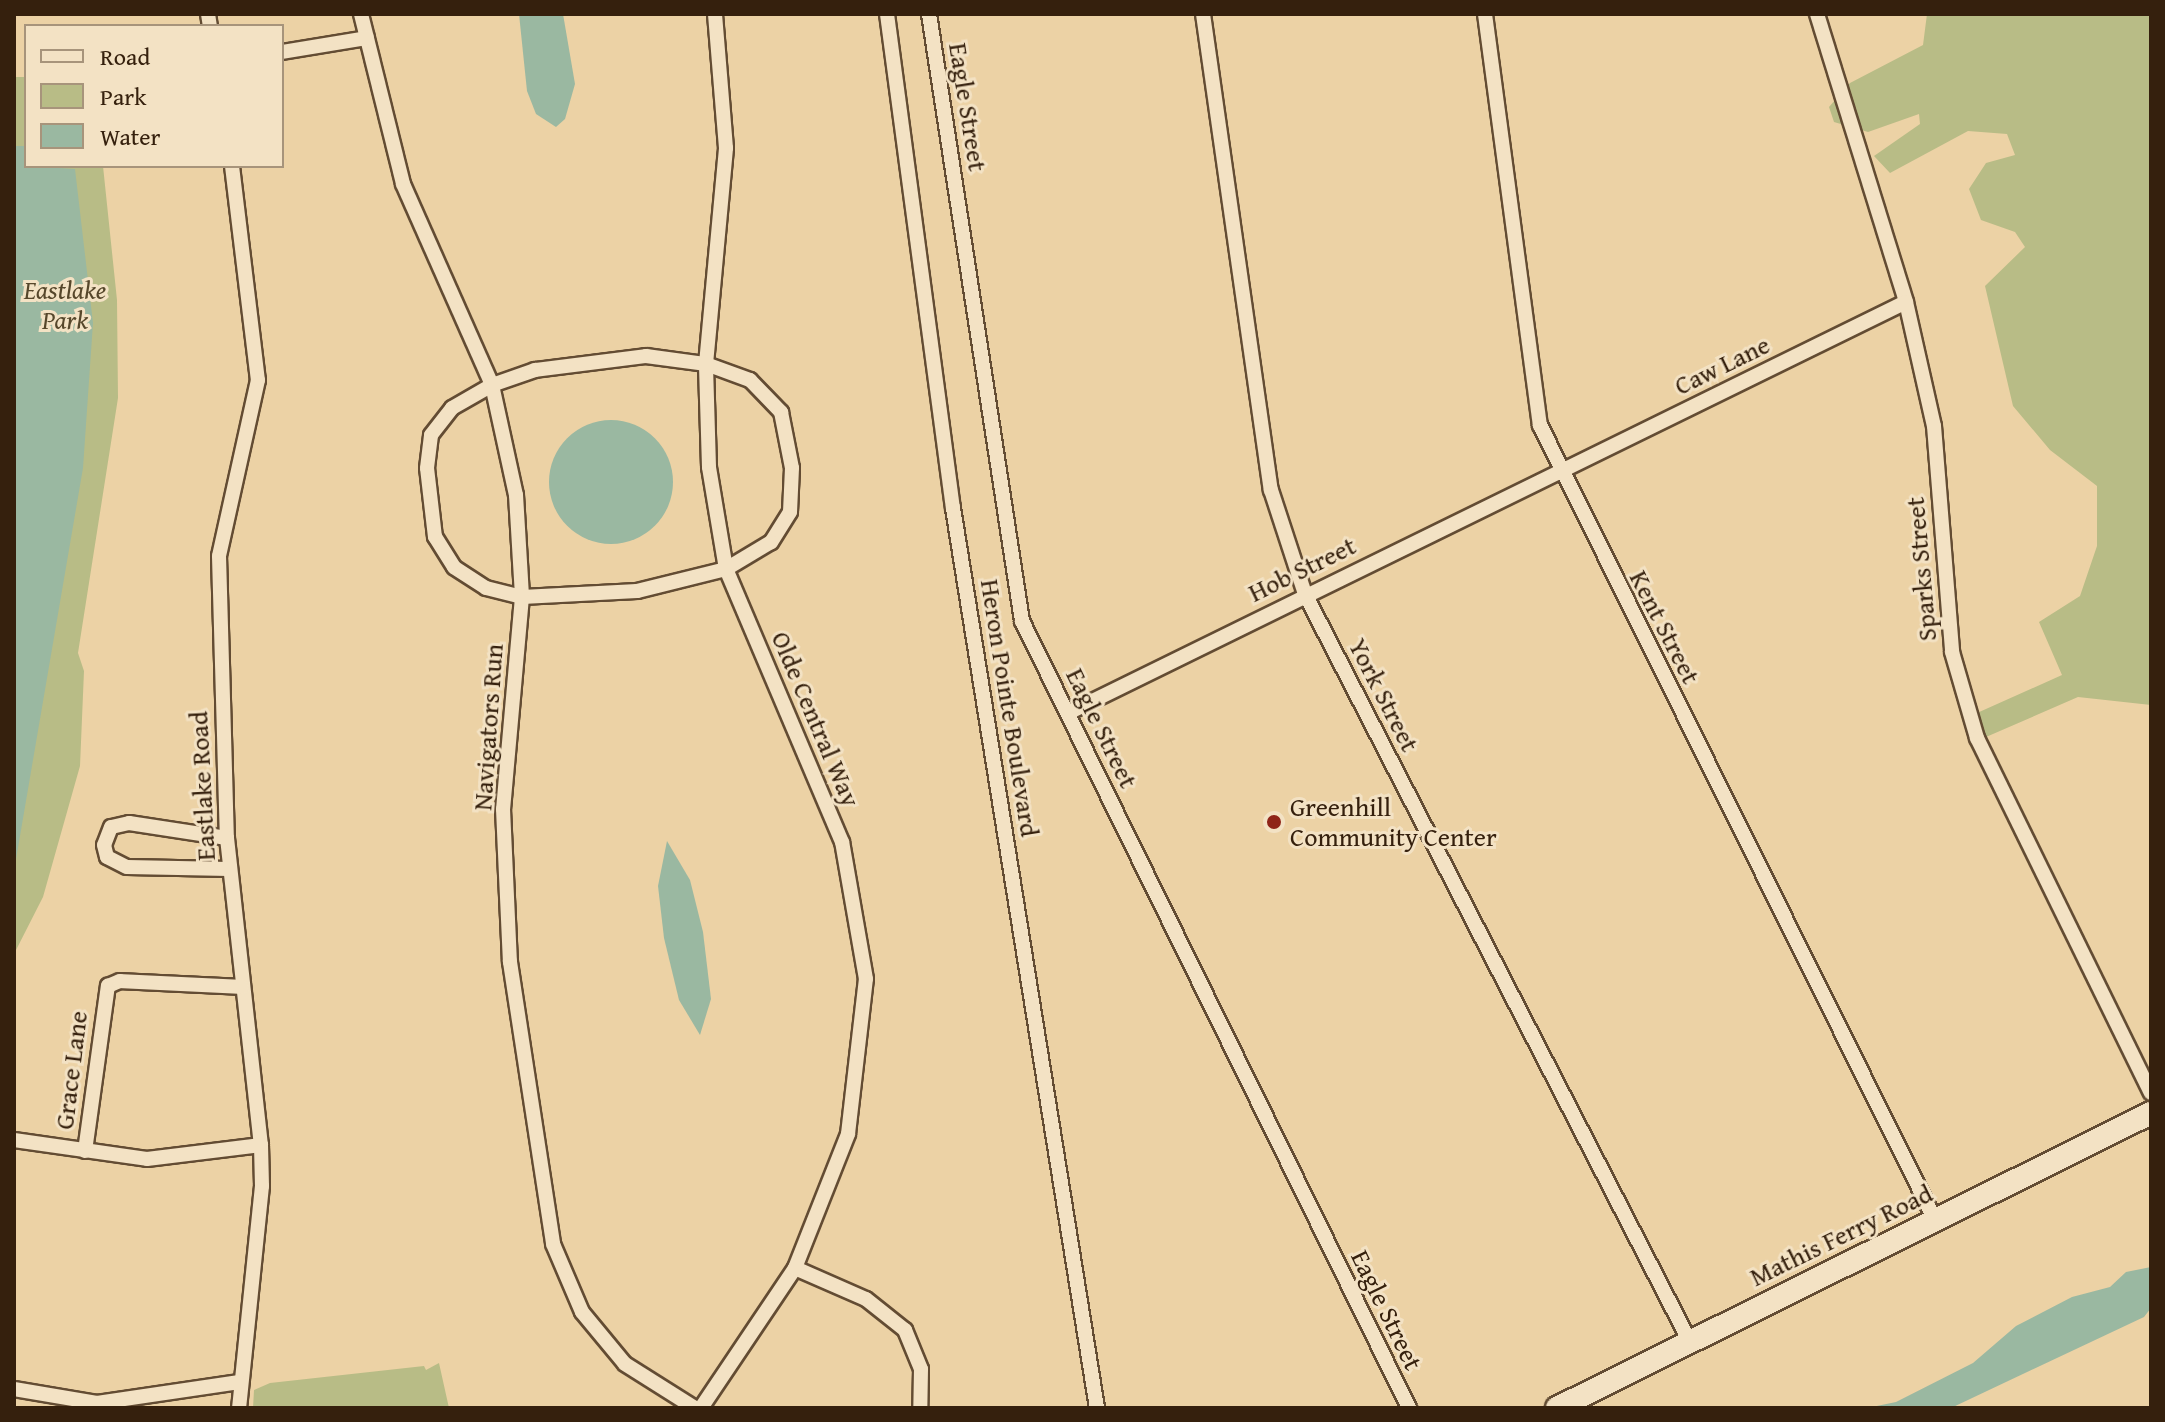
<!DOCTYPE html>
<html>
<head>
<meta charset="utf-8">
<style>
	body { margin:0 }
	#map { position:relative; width:2165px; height:1422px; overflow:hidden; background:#ecd2a5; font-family:"Gentium Book Plus",serif }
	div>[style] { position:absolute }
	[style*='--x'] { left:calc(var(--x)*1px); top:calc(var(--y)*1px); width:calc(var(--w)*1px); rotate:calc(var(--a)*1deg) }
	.green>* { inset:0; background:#b8bc86 }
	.water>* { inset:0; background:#9ab8a1 }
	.round { border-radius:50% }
	.roads { filter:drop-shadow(2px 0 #634c33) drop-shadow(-2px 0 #634c33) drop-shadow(0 2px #634c33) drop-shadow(0 -2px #634c33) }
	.street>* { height:14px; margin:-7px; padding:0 7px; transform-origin:7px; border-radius:7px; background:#f3e2c4 }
	.secondary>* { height:22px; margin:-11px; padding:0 11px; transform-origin:11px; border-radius:11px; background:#f3e2c4 }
	.dots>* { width:22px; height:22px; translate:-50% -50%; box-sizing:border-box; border:4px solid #f3e2c4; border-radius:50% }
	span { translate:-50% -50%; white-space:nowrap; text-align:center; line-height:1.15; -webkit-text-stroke:6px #f3e2c4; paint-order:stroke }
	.street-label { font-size:26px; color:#35200d }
	.park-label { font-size:26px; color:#56472b; font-style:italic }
	.poi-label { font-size:26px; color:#35200d }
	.left { translate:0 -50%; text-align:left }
	.frame { position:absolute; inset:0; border:16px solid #35200d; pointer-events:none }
	.legend { position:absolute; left:24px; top:24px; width:260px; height:144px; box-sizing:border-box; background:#f3e2c4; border:2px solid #a7947b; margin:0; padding:10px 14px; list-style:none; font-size:24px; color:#35200d }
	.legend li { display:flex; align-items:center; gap:16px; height:40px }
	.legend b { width:40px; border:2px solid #a7947b }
</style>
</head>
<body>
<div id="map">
	<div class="green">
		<i style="clip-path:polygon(1927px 14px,2151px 14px,2151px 705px,2078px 697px,1986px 737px,1977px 713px,2062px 675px,2039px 622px,2080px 596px,2097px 546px,2097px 486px,2050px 450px,2013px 406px,1985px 286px,2025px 247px,2015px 232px,1981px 220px,1969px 189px,1986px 163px,2015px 155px,2007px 134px,1968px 131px,1890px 173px,1874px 156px,1920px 124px,1919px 114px,1868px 132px,1834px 122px,1829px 107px,1850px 83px,1923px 45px)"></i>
		<i style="clip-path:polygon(14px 77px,26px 77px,26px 166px,103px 166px,117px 300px,118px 398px,78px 653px,84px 671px,80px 766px,43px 897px,14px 954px)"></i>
		<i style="clip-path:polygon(439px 1363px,449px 1408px,253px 1408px,254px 1390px,270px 1383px,424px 1366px,426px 1370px)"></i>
	</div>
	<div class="water">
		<i style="clip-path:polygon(519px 14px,563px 14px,575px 84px,565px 119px,556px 127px,536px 114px,527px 91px)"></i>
		<i style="clip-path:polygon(14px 146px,26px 146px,26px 166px,75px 169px,93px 323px,83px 468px,14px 871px)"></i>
		<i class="round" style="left:549px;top:420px;width:124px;height:124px"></i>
		<i style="clip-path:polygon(667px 841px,690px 880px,703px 932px,711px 999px,700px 1035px,679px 1000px,664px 938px,658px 886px)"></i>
		<i style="clip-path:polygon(2151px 1267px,2151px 1308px,2144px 1317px,1951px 1408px,1867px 1408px,1896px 1402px,1973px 1363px,2016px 1326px,2072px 1297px,2110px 1287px,2126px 1272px)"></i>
	</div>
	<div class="roads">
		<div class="street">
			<i style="--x:208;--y:14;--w:12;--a:81"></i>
			<i style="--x:361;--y:14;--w:175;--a:76.1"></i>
			<i style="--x:403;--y:184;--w:220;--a:66.1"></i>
			<i style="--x:492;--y:385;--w:113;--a:77.7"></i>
			<i style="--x:516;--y:495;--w:102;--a:86.6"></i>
			<i style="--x:522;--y:597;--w:213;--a:95.1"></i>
			<i style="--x:503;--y:809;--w:153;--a:87.4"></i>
			<i style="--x:510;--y:962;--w:285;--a:81.3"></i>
			<i style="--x:553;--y:1244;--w:74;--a:66.9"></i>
			<i style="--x:582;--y:1312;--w:67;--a:50.4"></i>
			<i style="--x:625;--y:1364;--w:83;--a:32.2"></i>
			<i style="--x:887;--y:14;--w:498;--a:82.4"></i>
			<i style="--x:953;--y:508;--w:911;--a:80.91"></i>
			<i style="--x:929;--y:14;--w:614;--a:81.29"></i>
			<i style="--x:1022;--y:621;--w:877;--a:63.81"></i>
			<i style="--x:1203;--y:14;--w:481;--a:81.9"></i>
			<i style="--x:1271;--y:490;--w:109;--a:71.9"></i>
			<i style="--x:1305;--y:594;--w:841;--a:62.76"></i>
			<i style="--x:1485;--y:14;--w:415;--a:82.4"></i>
			<i style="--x:1540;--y:425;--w:888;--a:63.58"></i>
			<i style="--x:1817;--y:14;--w:301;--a:72.8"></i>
			<i style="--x:1906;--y:302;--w:127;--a:77.3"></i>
			<i style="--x:1934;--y:426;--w:227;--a:85.4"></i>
			<i style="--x:1952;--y:652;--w:90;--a:73.8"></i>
			<i style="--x:1977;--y:738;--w:395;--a:63.9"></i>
			<i style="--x:282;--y:52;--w:86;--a:-9.4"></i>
			<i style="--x:232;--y:166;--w:216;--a:83.1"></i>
			<i style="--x:258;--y:380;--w:180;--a:102.5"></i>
			<i style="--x:219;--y:556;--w:282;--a:88.4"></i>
			<i style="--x:227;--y:838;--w:309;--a:83.7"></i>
			<i style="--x:261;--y:1145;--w:41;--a:88.6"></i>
			<i style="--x:262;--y:1186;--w:223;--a:95.9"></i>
			<i style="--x:646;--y:356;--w:61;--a:7.6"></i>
			<i style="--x:706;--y:364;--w:47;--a:20"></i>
			<i style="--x:750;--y:380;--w:45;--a:45.9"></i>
			<i style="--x:781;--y:412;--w:57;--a:78.9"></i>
			<i style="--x:792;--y:468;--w:44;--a:92.6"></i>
			<i style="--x:790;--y:512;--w:36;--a:122"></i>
			<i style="--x:771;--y:542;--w:52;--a:149"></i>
			<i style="--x:726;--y:569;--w:92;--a:166.1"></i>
			<i style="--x:637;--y:591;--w:115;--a:177"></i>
			<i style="--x:522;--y:597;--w:37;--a:-166"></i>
			<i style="--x:486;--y:588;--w:38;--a:-147"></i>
			<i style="--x:454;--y:567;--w:36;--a:-122"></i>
			<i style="--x:435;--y:537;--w:69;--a:-96.6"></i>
			<i style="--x:427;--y:468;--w:33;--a:-83"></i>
			<i style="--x:431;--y:435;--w:34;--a:-52"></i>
			<i style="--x:452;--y:408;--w:46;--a:-29.9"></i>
			<i style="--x:492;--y:385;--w:46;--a:-19.2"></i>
			<i style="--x:535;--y:370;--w:112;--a:-7.2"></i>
			<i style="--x:1068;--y:713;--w:933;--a:-26.13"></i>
			<i style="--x:227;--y:838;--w:99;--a:-171.3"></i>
			<i style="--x:129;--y:823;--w:18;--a:167"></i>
			<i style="--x:111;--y:827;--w:19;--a:111"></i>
			<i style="--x:104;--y:845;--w:12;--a:76"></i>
			<i style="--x:107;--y:857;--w:22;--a:27"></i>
			<i style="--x:127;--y:867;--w:102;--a:1.1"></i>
			<i style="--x:14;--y:1140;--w:134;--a:8.1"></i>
			<i style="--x:147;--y:1159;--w:115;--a:-7"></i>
			<i style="--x:85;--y:1151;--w:167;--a:-82.1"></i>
			<i style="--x:108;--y:986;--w:13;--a:-23"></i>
			<i style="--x:120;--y:981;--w:122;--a:2.8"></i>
			<i style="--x:795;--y:1268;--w:77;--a:23.6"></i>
			<i style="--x:866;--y:1299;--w:50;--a:38.5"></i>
			<i style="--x:905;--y:1330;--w:42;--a:67.7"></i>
			<i style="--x:921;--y:1369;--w:39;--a:91"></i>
			<i style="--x:14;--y:1389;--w:84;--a:9.6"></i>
			<i style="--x:97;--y:1403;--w:144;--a:-8.4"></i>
			<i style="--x:701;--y:1408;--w:169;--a:-56.1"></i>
			<i style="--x:795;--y:1268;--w:144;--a:-68.4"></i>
			<i style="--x:848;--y:1134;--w:156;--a:-83.4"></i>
			<i style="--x:866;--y:979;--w:139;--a:-99.9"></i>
			<i style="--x:842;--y:842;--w:297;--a:-113"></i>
			<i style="--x:726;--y:569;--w:103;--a:-99.5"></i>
			<i style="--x:709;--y:467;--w:103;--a:-91.7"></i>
			<i style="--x:706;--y:364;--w:217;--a:-84.7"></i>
			<i style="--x:726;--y:148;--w:134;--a:-94.7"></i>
		</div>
		<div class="secondary">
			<i style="--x:1557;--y:1408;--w:663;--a:-26.41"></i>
		</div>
	</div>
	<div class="dots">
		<i style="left:1274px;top:822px;background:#8f2418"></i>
	</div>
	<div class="street-label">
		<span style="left:968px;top:107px;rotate:81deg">Eagle Street</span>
		<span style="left:1722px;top:365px;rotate:-26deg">Caw Lane</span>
		<span style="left:1302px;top:569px;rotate:-26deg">Hob Street</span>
		<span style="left:1921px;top:569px;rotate:-95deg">Sparks Street</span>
		<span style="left:1665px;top:627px;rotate:63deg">Kent Street</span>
		<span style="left:1384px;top:695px;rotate:63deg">York Street</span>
		<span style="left:1010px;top:708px;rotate:81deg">Heron Pointe Boulevard</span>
		<span style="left:816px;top:719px;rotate:67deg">Olde Central Way</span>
		<span style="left:488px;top:727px;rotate:-86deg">Navigators Run</span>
		<span style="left:1102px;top:728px;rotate:64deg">Eagle Street</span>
		<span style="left:202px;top:786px;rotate:-93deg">Eastlake Road</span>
		<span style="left:71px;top:1070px;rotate:-83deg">Grace Lane</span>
		<span style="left:1841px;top:1235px;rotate:-26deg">Mathis Ferry Road</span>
		<span style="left:1387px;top:1310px;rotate:64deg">Eagle Street</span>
	</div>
	<div class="park-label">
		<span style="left:65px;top:305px">Eastlake<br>Park</span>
	</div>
	<div class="poi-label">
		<span class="left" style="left:1290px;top:822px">Greenhill<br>Community Center</span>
	</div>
	<div class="frame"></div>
	<ul class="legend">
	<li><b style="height:10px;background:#f3e2c4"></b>Road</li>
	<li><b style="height:22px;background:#b8bc86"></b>Park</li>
	<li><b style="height:22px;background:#9ab8a1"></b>Water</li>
	</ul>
</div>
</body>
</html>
